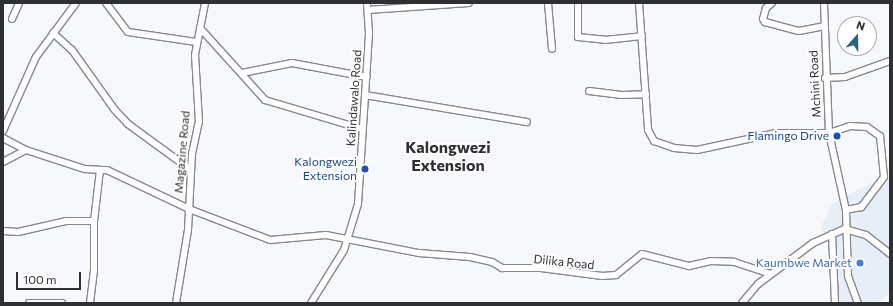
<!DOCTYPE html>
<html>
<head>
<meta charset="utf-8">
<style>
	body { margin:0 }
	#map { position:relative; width:893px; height:306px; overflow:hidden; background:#f6f8fc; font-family:Commissioner,sans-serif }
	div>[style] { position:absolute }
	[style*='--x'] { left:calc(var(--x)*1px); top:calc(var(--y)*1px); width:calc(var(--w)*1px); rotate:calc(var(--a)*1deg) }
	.built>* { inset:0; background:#e7eef8 }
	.roads { filter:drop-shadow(1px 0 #86898c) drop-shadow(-1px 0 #86898c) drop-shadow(0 1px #86898c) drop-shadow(0 -1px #86898c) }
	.minor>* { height:6px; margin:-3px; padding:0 3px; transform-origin:3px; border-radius:3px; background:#fff }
	.dots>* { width:11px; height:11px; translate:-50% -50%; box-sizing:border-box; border:2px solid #fff; border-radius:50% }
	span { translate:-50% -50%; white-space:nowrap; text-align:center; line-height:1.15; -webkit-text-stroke:4px #fff; paint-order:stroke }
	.street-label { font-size:12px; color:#2e2f30 }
	.transit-label { font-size:12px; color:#164399 }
	.right { translate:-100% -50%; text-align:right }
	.shop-label { font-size:12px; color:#366cbe }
	.district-label { font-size:16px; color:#2e2f30; font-weight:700 }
	.frame { position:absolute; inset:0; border:4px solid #2e2f30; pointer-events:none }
	.north { position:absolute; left:837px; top:16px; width:40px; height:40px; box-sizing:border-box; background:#fff; border:1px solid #abacac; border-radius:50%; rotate:20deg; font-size:11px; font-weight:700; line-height:16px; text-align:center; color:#2e2f30 }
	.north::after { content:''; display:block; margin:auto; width:14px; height:18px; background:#26667b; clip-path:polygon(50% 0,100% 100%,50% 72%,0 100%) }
	.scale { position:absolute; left:16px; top:272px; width:65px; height:18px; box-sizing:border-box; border:2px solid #2e2f30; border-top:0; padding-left:5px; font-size:12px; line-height:14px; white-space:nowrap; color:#2e2f30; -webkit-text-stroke:3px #fff; paint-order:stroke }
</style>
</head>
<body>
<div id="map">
	<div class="built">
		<i style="clip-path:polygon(878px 179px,890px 179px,890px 290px,887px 296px,876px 303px,835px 303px,827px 236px,820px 229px,832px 204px)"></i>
	</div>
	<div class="roads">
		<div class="minor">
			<i style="--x:106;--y:3;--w:36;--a:53"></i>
			<i style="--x:128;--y:32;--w:69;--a:8.4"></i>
			<i style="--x:548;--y:3;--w:46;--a:85"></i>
			<i style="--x:578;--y:3;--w:34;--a:90"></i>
			<i style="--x:578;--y:37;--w:27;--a:6"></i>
			<i style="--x:605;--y:40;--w:37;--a:-6"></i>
			<i style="--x:639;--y:3;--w:127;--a:85.9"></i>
			<i style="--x:648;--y:130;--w:13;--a:61"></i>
			<i style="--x:654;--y:141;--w:21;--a:19"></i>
			<i style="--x:674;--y:148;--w:23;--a:5"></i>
			<i style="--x:697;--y:150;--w:81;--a:-12.1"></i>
			<i style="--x:776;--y:133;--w:53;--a:0"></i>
			<i style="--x:829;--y:133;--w:22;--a:-18"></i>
			<i style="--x:850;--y:126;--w:17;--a:3"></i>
			<i style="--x:867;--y:127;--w:16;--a:35"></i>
			<i style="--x:880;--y:136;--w:41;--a:84.4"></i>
			<i style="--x:884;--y:177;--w:38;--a:127"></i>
			<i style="--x:861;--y:207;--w:15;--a:169"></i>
			<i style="--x:772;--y:3;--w:8;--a:140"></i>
			<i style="--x:766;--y:8;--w:11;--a:105"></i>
			<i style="--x:763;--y:19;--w:4;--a:56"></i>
			<i style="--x:765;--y:22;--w:35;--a:15"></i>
			<i style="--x:799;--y:31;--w:25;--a:-11"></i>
			<i style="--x:824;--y:3;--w:130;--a:87.8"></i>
			<i style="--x:829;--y:133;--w:79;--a:77.6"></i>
			<i style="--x:846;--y:210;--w:66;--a:88.3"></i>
			<i style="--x:848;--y:276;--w:29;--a:70"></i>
			<i style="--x:368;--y:10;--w:101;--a:-4"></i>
			<i style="--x:12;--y:19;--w:17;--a:-66"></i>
			<i style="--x:200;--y:28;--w:97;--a:47.9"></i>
			<i style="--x:265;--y:100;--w:101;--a:16.6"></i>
			<i style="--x:53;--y:33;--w:25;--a:42"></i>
			<i style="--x:72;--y:50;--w:74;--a:54.4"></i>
			<i style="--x:115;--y:110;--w:19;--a:47"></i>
			<i style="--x:128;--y:124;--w:78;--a:36.1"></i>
			<i style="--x:242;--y:73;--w:51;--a:-11.3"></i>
			<i style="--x:292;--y:63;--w:76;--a:10.6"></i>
			<i style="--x:825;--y:78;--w:20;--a:-3"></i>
			<i style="--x:845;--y:77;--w:48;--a:-19.6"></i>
			<i style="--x:589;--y:91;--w:33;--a:7"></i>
			<i style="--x:622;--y:95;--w:24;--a:-2"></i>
			<i style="--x:365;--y:95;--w:164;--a:9.5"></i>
			<i style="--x:3;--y:131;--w:81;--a:-66"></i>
			<i style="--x:36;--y:57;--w:67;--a:-53.5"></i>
			<i style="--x:3;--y:138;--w:26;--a:28"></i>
			<i style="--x:3;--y:162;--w:26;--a:-28"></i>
			<i style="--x:26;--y:150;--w:62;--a:17.9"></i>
			<i style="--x:85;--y:169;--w:22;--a:3"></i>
			<i style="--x:107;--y:170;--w:91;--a:25.4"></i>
			<i style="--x:189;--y:209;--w:87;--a:20.9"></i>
			<i style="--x:270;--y:240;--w:56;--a:-5.1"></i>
			<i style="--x:326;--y:235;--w:95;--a:11"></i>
			<i style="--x:419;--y:253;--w:51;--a:4.5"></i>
			<i style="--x:470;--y:257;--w:23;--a:13"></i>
			<i style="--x:492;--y:262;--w:12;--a:31"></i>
			<i style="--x:502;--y:268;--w:39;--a:0"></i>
			<i style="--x:541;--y:268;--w:62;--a:7.5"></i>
			<i style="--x:602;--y:276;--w:14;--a:-4"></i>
			<i style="--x:616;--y:275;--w:33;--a:-39"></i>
			<i style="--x:642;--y:254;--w:49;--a:14.3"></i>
			<i style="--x:689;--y:266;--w:22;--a:-13"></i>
			<i style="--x:710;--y:261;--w:24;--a:2"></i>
			<i style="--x:734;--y:262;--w:38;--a:18"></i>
			<i style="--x:3;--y:231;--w:15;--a:4"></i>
			<i style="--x:18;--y:232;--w:49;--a:-12.9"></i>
			<i style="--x:66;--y:221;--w:28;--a:0"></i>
			<i style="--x:832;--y:234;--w:69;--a:87.5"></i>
			<i style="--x:29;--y:303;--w:33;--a:0"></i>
			<i style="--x:90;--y:303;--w:33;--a:-83"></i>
			<i style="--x:94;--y:270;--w:49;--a:-90"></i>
			<i style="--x:94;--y:221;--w:51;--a:-83.3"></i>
			<i style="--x:176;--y:303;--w:74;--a:-80.7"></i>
			<i style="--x:188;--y:230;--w:76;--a:-87"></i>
			<i style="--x:192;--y:154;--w:33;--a:-78"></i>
			<i style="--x:199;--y:122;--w:67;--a:-93.4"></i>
			<i style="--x:195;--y:55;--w:53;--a:-79.1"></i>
			<i style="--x:311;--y:303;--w:62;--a:-58.1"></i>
			<i style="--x:344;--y:250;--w:48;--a:-73.1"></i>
			<i style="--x:358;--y:204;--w:171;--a:-86.3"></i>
			<i style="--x:369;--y:33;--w:30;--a:-94"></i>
			<i style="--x:742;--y:303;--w:25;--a:-50"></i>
			<i style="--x:758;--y:284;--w:69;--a:-36.7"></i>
			<i style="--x:813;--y:243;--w:35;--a:-24"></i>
			<i style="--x:845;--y:229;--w:22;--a:16"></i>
			<i style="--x:866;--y:235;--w:31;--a:38"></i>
		</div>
	</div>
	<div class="dots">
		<i style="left:837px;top:136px;background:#1a4fb4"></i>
		<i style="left:365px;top:169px;background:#1a4fb4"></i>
		<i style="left:860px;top:263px;background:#3f7fe0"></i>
	</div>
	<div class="street-label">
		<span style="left:815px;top:84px;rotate:-93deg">Mchini Road</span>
		<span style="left:354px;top:98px;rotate:-86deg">Kalindawalo Road</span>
		<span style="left:182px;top:152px;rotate:-85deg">Magazine Road</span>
		<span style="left:564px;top:262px;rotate:6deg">Dilika Road</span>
	</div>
	<div class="transit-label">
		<span class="right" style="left:829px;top:136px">Flamingo Drive</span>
		<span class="right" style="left:357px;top:169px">Kalongwezi<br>Extension</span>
	</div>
	<div class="shop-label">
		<span class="right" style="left:852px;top:263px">Kaumbwe Market</span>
	</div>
	<div class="district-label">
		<span style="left:448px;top:156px">Kalongwezi<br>Extension</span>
	</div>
	<div class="frame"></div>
	<div class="north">N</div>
	<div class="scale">100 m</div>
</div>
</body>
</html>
